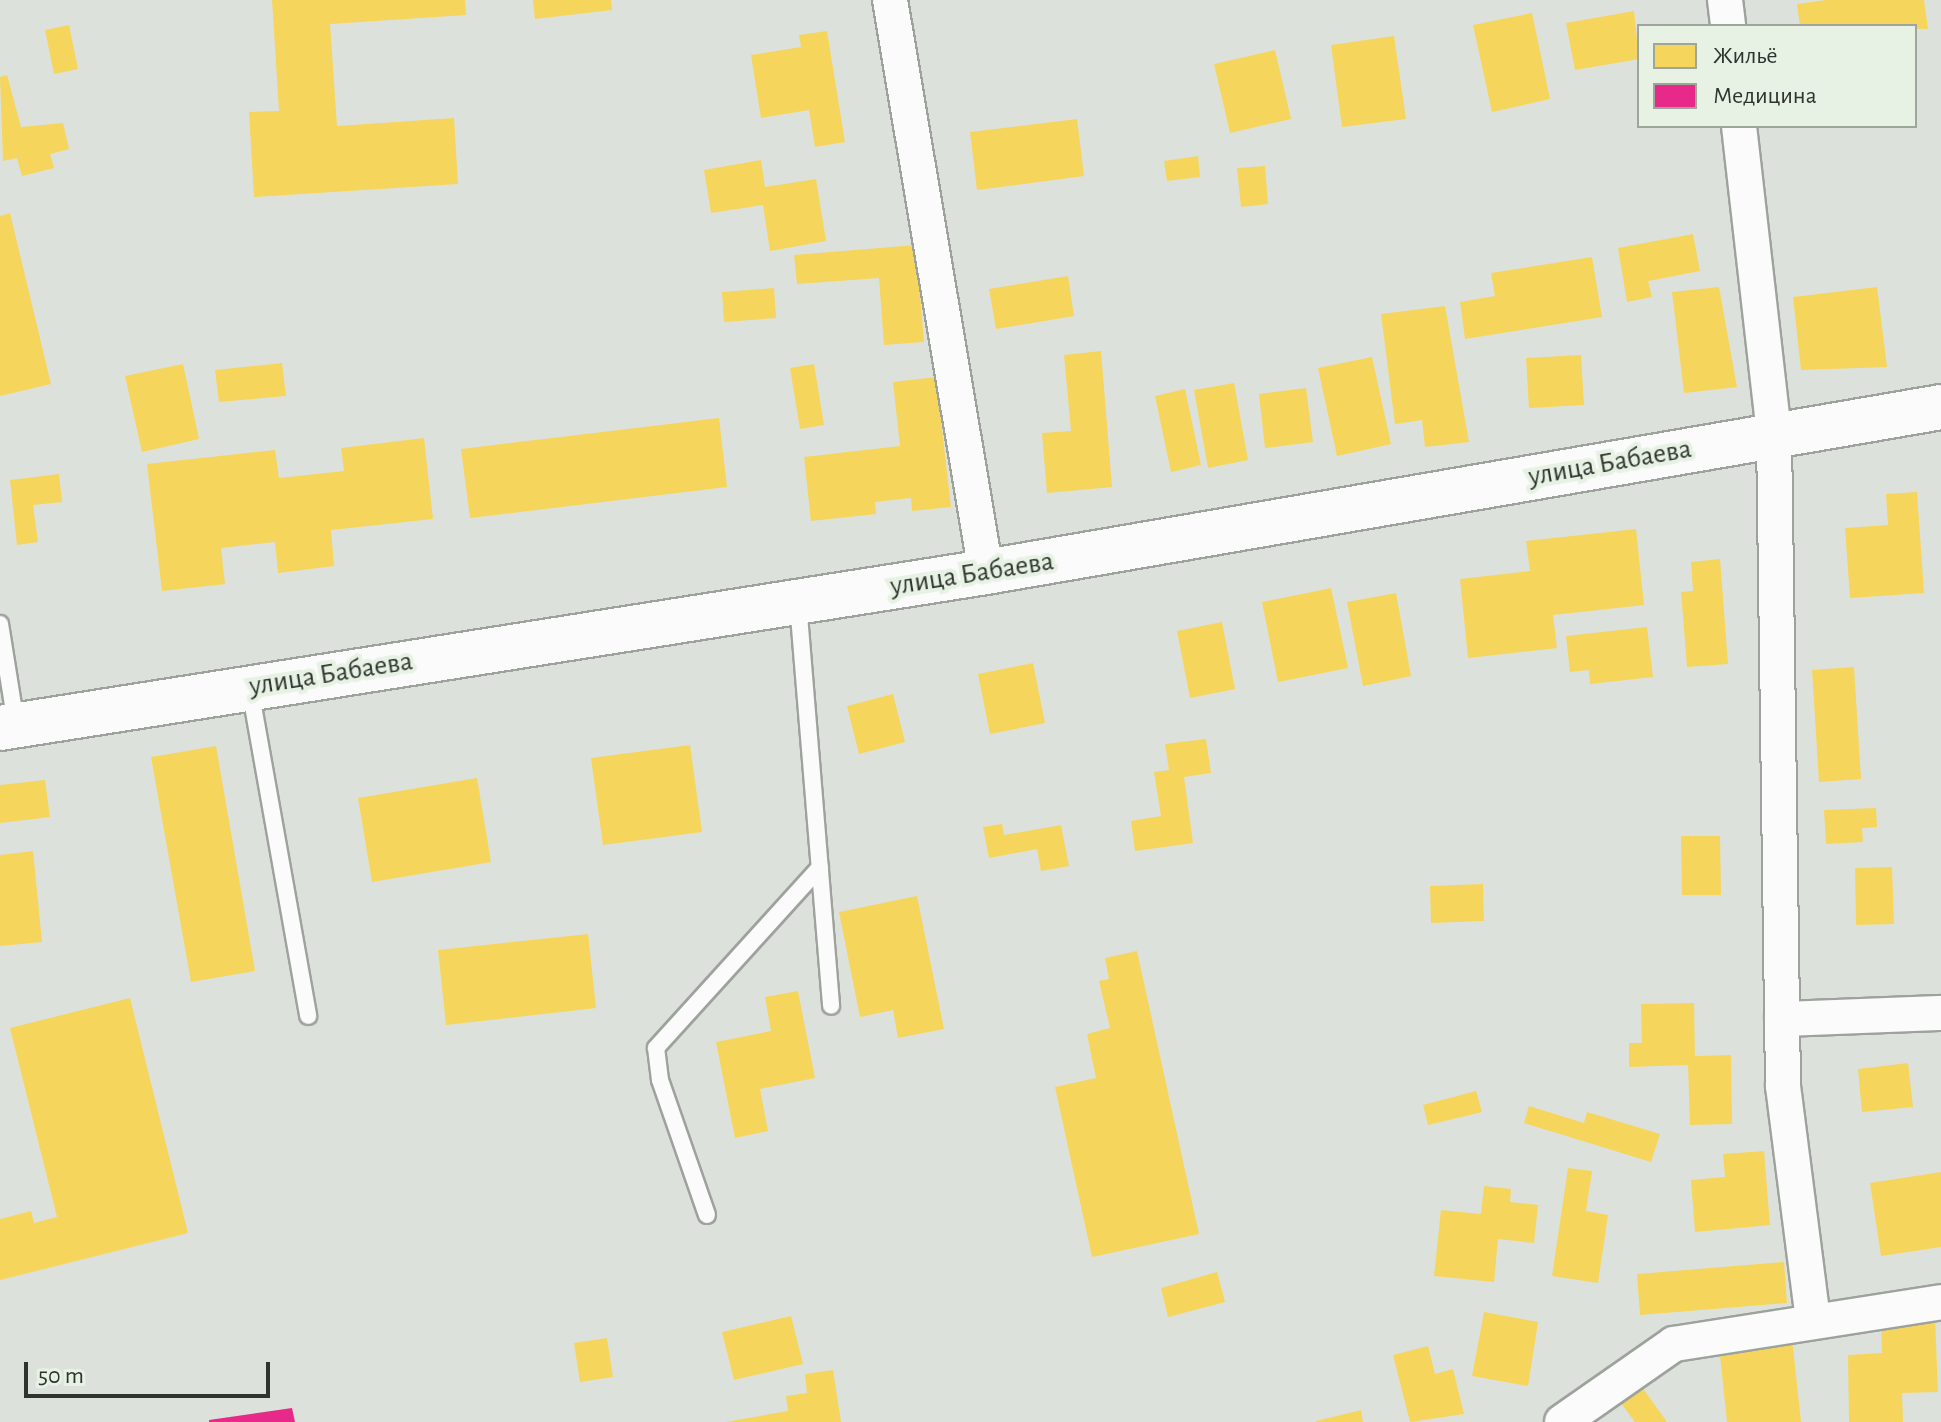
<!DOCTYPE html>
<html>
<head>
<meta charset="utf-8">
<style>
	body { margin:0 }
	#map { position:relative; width:1941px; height:1422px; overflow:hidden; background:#dce2db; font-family:"Alegreya Sans",sans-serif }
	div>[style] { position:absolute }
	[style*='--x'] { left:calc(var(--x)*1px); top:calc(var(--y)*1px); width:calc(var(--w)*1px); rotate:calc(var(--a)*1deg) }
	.homes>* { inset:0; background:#f6d55c }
	.health>* { inset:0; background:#e7298a }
	.roads { filter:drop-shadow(2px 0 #9ea29d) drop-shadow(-2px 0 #9ea29d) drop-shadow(0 2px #9ea29d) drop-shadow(0 -2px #9ea29d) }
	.lane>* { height:16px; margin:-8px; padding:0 8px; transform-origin:8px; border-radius:8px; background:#fafbfa }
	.street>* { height:34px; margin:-17px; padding:0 17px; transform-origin:17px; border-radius:17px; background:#fafbfa }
	.secondary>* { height:44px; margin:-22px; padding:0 22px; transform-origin:22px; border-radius:22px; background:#fafbfa }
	span { translate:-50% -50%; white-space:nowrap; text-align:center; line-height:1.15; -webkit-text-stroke:8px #e7f2e5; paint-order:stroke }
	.street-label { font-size:28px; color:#30342f }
	.legend { position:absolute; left:1637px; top:24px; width:280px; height:104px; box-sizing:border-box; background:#e7f2e5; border:2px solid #9ea69c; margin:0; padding:10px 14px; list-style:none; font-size:24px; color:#30342f }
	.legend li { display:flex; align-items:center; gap:16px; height:40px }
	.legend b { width:40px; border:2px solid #9ea69c }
	.scale { position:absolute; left:24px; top:1362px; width:246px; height:36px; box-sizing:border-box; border:4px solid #30342f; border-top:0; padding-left:10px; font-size:24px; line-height:28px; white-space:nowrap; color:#30342f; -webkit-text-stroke:6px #e7f2e5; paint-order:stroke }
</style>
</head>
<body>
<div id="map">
	<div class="homes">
		<i style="clip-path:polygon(272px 0,465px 0,466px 15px,330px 24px,337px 126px,454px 118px,458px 184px,254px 197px,249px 112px,279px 111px)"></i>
		<i style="clip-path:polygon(533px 0,611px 0,612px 10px,535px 19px)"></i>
		<i style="clip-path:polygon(1826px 0,1924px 0,1928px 29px,1800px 26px,1797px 4px)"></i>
		<i style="clip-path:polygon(1634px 11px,1639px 59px,1575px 70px,1566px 23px)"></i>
		<i style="clip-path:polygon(1532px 13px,1550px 99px,1492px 112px,1473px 25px)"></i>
		<i style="clip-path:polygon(69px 25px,78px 69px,54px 74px,45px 30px)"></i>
		<i style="clip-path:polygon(827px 31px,845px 142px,815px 147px,809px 110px,761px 118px,751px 55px,801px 47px,799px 35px)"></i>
		<i style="clip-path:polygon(1394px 36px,1406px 119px,1342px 127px,1331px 45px)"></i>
		<i style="clip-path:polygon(1275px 50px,1291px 119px,1230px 133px,1214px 64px)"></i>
		<i style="clip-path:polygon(7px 75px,21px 127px,63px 123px,69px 149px,50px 154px,54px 168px,22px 176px,17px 158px,3px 161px,0 77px)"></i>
		<i style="clip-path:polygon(1077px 119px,1084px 176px,977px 190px,970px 132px)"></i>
		<i style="clip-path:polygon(1198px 156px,1200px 177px,1167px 181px,1164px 161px)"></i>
		<i style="clip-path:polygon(761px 160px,765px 187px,816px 179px,826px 241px,770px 251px,763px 205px,711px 213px,704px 170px)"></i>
		<i style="clip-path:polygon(1265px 166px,1268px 204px,1241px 207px,1237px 168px)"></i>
		<i style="clip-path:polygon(10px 213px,51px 384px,0 396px,0 216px)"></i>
		<i style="clip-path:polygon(1693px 234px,1700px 271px,1648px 281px,1652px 297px,1627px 302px,1618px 248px)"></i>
		<i style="clip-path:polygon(916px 245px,924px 342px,884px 345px,879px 278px,797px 284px,794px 255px)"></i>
		<i style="clip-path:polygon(1592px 257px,1602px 317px,1465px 339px,1460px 302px,1495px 296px,1491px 273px)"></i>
		<i style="clip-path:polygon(1068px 276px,1074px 316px,996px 329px,989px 289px)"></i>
		<i style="clip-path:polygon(1719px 287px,1737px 387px,1684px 393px,1672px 292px)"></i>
		<i style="clip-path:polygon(1877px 287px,1887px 367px,1801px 370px,1793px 297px)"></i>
		<i style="clip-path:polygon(774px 288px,776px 318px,724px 322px,722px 292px)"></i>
		<i style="clip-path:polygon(1445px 306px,1469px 442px,1425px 447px,1422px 420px,1395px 424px,1381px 314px)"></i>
		<i style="clip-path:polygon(1101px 351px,1112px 487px,1047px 493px,1042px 433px,1071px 431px,1064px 355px)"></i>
		<i style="clip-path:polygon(1581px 355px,1584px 405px,1529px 408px,1526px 358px)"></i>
		<i style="clip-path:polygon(1372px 357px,1391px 444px,1337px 456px,1318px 368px)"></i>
		<i style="clip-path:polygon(282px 363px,286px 396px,219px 402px,215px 370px)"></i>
		<i style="clip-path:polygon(183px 364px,199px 439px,142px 452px,125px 376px)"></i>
		<i style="clip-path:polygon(814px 364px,824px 425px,800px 429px,790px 368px)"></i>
		<i style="clip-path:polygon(936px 377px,951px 507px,912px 511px,911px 498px,875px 502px,876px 514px,811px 521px,804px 457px,900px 446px,893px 382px)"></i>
		<i style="clip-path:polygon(1234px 383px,1248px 460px,1208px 468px,1194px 390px)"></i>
		<i style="clip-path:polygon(1306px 388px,1313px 442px,1265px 448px,1259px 394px)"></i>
		<i style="clip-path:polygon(1185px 389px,1201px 465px,1171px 472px,1155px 396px)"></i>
		<i style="clip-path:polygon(719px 418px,727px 487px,470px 518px,461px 449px)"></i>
		<i style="clip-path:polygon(424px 438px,433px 519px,331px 530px,334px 566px,278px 573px,275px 542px,221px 548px,225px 584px,162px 591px,147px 464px,275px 450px,279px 478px,344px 471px,341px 448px)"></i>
		<i style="clip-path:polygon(59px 474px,62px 502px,33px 505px,38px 542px,17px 545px,10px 480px)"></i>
		<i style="clip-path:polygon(1917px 492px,1924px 593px,1850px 598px,1845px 528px,1888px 525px,1886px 494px)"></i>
		<i style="clip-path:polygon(1636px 529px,1644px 605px,1553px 615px,1557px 648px,1468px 658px,1460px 579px,1530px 571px,1526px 541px)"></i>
		<i style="clip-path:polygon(1720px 559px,1728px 664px,1687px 667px,1681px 592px,1693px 591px,1691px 562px)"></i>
		<i style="clip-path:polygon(1331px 588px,1348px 668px,1278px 682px,1262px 602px)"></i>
		<i style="clip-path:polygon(1396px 593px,1411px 676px,1363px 686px,1347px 602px)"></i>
		<i style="clip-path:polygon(1222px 622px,1235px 689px,1190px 698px,1177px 631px)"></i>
		<i style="clip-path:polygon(1647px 627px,1653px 677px,1590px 684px,1589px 670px,1570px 672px,1566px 636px)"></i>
		<i style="clip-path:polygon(1033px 663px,1045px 723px,990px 734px,978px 674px)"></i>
		<i style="clip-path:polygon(1854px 667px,1861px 779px,1819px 782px,1812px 670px)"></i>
		<i style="clip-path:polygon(893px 694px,905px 742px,859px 754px,847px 706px)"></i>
		<i style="clip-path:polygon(1206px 739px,1211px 773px,1184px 777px,1193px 843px,1135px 851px,1131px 821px,1161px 816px,1154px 772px,1169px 770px,1165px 744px)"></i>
		<i style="clip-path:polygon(690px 745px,702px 832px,603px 845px,591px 758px)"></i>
		<i style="clip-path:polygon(216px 746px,255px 971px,191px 982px,151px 757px)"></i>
		<i style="clip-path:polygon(477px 778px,491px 862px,372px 882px,358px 798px)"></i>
		<i style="clip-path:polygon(45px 780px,50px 817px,0 823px,0 785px)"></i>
		<i style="clip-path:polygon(1876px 808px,1877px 827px,1862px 828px,1863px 842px,1826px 844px,1824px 810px)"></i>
		<i style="clip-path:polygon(1002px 824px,1004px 835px,1061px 825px,1069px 866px,1041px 871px,1037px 849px,989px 858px,983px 827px)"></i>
		<i style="clip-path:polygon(1681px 836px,1720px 836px,1721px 895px,1682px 895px)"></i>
		<i style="clip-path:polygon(33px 851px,42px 942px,0 946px,0 855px)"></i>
		<i style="clip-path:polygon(1892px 867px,1894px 924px,1856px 925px,1855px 868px)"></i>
		<i style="clip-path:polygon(1483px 884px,1484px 921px,1431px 923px,1430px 886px)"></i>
		<i style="clip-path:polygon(917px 896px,944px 1029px,898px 1038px,893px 1010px,860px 1017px,839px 912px)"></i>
		<i style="clip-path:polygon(588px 934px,596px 1008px,446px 1025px,438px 950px)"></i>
		<i style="clip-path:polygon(1137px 951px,1199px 1234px,1092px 1257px,1055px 1087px,1096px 1078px,1087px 1034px,1110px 1028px,1099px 981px,1109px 979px,1105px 958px)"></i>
		<i style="clip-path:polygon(798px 991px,815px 1078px,760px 1089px,768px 1131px,735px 1138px,716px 1042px,771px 1031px,765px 997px)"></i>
		<i style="clip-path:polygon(130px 998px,188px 1233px,0 1280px,0 1219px,31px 1211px,34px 1223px,57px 1217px,10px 1028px)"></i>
		<i style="clip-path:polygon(1694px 1003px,1695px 1056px,1731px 1055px,1732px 1124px,1690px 1125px,1688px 1065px,1629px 1067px,1629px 1043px,1642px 1043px,1641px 1004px)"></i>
		<i style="clip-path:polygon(1908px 1063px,1913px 1107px,1862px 1112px,1858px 1069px)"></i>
		<i style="clip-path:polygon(1476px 1091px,1482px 1112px,1428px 1125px,1423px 1105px)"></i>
		<i style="clip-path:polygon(1529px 1106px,1584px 1123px,1587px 1112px,1660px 1134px,1651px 1162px,1524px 1123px)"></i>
		<i style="clip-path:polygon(1764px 1151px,1770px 1225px,1695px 1232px,1691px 1180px,1725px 1177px,1723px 1154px)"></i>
		<i style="clip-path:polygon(1568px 1168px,1592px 1171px,1586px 1211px,1608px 1215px,1598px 1283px,1552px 1276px)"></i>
		<i style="clip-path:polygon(1941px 1172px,1941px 1247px,1881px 1256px,1870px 1183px)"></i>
		<i style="clip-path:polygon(1484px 1186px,1511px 1189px,1510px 1202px,1538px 1205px,1534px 1243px,1498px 1239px,1494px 1282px,1434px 1276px,1441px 1210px,1481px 1214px)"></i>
		<i style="clip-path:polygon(1784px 1262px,1787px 1303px,1640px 1315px,1637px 1274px)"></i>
		<i style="clip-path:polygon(1217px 1272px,1225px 1302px,1168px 1317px,1161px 1288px)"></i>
		<i style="clip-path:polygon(1484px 1312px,1538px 1322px,1528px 1386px,1472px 1376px)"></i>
		<i style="clip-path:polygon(791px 1316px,803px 1364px,734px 1380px,722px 1332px)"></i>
		<i style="clip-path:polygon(1935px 1318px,1938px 1392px,1902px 1393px,1903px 1422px,1849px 1422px,1848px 1355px,1882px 1353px,1881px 1320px)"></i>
		<i style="clip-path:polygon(607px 1338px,613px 1377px,580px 1382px,574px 1343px)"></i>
		<i style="clip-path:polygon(1792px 1338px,1801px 1422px,1727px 1422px,1719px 1346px)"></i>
		<i style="clip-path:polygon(1428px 1346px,1435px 1374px,1453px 1369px,1464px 1414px,1410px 1422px,1393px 1355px)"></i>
		<i style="clip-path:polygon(833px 1370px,841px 1422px,726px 1422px,788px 1411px,786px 1396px,807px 1393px,805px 1374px)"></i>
		<i style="clip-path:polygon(1639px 1383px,1667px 1422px,1635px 1422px,1618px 1399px)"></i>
		<i style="clip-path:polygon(1361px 1410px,1363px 1422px,1316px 1422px,1316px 1421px)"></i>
	</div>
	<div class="health">
		<i style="clip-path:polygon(292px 1408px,295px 1422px,209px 1422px,209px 1420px)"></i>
	</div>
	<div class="roads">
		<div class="lane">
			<i style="--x:798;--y:603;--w:404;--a:85.3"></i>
			<i style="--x:0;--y:624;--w:101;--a:80.9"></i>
			<i style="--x:250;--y:689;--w:332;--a:79.9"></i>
			<i style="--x:707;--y:1215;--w:143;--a:-109.2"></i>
			<i style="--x:660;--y:1080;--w:32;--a:-97"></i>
			<i style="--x:656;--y:1048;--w:244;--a:-47.8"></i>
		</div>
		<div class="street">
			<i style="--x:890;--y:0;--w:580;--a:80.47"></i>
			<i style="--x:1725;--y:0;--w:26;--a:83"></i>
			<i style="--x:1739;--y:126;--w:310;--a:83.5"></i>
			<i style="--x:1774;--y:434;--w:652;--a:89.21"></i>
			<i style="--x:1783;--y:1086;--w:235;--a:82.7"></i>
			<i style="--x:1782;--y:1019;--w:159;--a:-2.2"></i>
			<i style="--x:1562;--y:1422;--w:136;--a:-34.9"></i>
			<i style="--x:1674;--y:1344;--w:270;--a:-8.9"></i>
		</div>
		<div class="secondary">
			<i style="--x:0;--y:728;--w:998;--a:-8.99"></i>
			<i style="--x:986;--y:572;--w:969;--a:-9.8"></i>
		</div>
	</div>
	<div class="street-label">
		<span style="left:1610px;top:463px;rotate:-10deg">улица Бабаева</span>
		<span style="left:972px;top:574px;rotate:-9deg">улица Бабаева</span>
		<span style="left:331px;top:674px;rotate:-9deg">улица Бабаева</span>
	</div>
	<ul class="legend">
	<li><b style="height:22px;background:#f6d55c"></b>Жильё</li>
	<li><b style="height:22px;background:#e7298a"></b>Медицина</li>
	</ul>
	<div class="scale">50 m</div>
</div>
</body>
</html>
